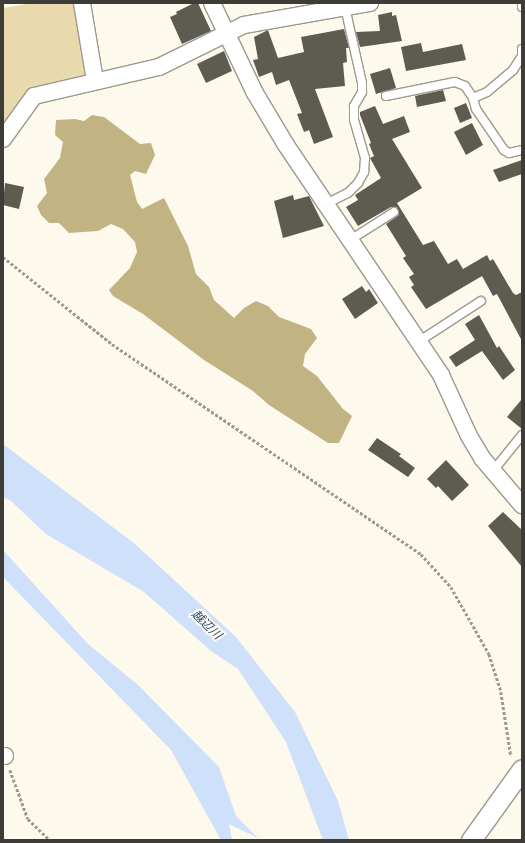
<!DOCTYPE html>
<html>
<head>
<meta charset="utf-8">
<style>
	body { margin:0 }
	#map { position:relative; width:525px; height:843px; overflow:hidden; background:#fdf9ec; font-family:"Archivo Narrow","Noto Sans JP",sans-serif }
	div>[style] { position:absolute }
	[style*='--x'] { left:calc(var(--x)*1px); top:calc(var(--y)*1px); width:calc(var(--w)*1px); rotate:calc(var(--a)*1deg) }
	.green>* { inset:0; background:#e8daad }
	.forest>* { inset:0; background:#c2b382 }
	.water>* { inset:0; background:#cfe0fa }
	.building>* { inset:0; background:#5e5b50 }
	.path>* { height:2.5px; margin-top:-1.25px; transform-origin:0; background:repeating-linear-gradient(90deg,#9d9a91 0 3px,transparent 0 5px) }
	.roads { filter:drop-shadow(1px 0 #9c998d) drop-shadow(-1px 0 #9c998d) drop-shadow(0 1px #9c998d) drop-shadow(0 -1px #9c998d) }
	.service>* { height:8px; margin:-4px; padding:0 4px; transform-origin:4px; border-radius:4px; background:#fff }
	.minor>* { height:16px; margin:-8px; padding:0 8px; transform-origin:8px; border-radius:8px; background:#fff }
	.tertiary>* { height:19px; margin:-9.5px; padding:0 9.5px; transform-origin:9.5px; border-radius:9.5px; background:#fff }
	span { translate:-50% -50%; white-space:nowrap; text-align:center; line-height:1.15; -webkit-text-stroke:4px #fdf9ec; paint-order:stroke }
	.water-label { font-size:12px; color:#2a4c81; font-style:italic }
	.frame { position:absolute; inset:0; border:4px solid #3e3c37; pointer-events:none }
</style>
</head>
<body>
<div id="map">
	<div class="green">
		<i style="clip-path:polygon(33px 3px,77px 3px,88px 71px,84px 78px,29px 92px,3px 129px,3px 8px)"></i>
	</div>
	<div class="forest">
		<i style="clip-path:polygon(92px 115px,104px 117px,140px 144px,151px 143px,155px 155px,146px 174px,135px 171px,130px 175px,137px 202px,142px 209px,164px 198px,188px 246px,196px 274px,209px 287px,214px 300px,234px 318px,244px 308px,256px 301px,268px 306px,279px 317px,311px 329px,317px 338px,305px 354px,303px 366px,317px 376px,343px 409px,352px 416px,339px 443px,328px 443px,269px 405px,253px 391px,204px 360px,143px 314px,113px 296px,109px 290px,130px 268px,137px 252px,135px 242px,123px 229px,111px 224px,98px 231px,69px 233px,59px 223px,49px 223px,41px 215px,37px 206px,47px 193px,44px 179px,60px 158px,63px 142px,55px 135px,56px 120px,75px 119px,84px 121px)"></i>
	</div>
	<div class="water">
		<i style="clip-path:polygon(3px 444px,135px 544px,236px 637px,295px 712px,338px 801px,349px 840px,323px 840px,286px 742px,238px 669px,211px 651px,144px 592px,46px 534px,11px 501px,3px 497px)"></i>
		<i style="clip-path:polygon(3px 550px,88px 644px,138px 685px,219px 767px,236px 816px,258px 838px,229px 824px,232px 840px,221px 840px,171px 750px,3px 577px)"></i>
	</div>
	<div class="building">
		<i style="clip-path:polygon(194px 3px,198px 3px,211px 31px,182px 44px,170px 17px,177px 14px,176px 12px)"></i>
		<i style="clip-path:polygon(392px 12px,392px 16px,396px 15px,402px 41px,360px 47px,356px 32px,380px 31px,378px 15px)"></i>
		<i style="clip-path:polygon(344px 29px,349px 48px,346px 48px,347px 62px,343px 63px,345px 86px,315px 89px,333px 137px,314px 144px,309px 130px,304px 132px,297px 114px,302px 113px,289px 80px,276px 85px,272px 72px,259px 77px,253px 60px,258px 59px,254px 37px,268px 30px,278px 58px,304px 52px,301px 37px)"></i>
		<i style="clip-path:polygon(421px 43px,423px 52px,462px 44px,466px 60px,406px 71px,401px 47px)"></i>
		<i style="clip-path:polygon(224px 51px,232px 71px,206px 83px,197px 64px)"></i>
		<i style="clip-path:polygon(390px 68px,396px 88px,376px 94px,370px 74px)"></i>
		<i style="clip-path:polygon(443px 90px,446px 101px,417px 107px,415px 96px)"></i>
		<i style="clip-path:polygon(466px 103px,472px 118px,460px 123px,454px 108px)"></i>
		<i style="clip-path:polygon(375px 106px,383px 124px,404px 116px,410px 132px,392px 139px,422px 188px,397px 203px,423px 245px,434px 241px,448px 264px,457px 259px,463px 269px,487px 255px,490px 261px,493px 259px,513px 293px,516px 295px,522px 292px,522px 341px,497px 294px,493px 296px,482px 276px,426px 309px,411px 287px,414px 285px,409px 277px,414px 274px,403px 258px,406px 256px,386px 224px,399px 215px,397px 207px,391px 207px,358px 226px,346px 207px,358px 200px,355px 195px,381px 178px,370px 158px,374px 156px,369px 144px,371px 143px,360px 115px,360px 112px)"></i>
		<i style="clip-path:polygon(472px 123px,483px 145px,466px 155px,454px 132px)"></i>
		<i style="clip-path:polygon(522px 160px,522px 174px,499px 182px,493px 170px)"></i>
		<i style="clip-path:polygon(5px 183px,24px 187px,19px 209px,3px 205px)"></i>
		<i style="clip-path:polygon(293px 195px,294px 200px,309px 196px,324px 226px,283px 238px,274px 201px)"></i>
		<i style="clip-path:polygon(362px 286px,366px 292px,369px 289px,378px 303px,355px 319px,342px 299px)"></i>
		<i style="clip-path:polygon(479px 315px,497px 348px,499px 346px,515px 370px,503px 380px,482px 351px,456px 367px,449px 357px,475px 340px,465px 324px)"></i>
		<i style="clip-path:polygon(522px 399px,522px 429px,507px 417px)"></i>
		<i style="clip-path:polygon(377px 438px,401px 454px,399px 456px,415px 468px,408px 477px,368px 450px)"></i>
		<i style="clip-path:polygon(446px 460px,469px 485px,452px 501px,438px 486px,436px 488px,427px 479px)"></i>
		<i style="clip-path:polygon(503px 512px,522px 530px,522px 567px,488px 526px)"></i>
	</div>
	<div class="path">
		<i style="--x:3;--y:257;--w:139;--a:38.6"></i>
		<i style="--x:112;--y:344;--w:374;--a:34.2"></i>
		<i style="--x:421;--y:554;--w:45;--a:47.7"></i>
		<i style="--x:451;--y:587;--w:77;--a:60.4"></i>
		<i style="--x:489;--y:654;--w:40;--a:72"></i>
		<i style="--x:501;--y:692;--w:65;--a:81.1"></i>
		<i style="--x:10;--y:770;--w:52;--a:69.8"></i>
		<i style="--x:28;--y:819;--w:30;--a:44"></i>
	</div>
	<div class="roads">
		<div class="service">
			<i style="--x:522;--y:3;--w:4;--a:90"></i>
			<i style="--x:386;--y:96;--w:70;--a:-11.5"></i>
			<i style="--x:455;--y:82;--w:11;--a:22"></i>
			<i style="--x:465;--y:86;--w:14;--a:56"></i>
			<i style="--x:473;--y:98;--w:15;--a:-23"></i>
			<i style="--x:487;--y:92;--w:34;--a:-40"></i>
			<i style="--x:513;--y:70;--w:17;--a:-57"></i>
			<i style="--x:522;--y:56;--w:7;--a:-90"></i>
			<i style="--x:473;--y:98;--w:11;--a:75"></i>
			<i style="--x:476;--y:109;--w:50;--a:55.7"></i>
			<i style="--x:504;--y:150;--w:6;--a:31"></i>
			<i style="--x:509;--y:153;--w:13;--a:-13"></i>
			<i style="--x:326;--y:204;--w:25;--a:-27"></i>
			<i style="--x:348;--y:193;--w:14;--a:-45"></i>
			<i style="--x:358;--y:183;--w:13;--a:-61"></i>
			<i style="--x:364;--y:172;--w:14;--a:-86"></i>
			<i style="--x:365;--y:158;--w:40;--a:-106"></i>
			<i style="--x:354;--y:120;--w:14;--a:-90"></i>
			<i style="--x:354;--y:106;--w:16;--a:-60"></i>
			<i style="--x:362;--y:92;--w:9;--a:-90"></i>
			<i style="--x:362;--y:83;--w:78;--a:-102.6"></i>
			<i style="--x:350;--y:240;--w:52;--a:-32.5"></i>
			<i style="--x:418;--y:342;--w:75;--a:-33.1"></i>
			<i style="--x:493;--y:471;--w:46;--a:-51.1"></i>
		</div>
		<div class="minor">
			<i style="--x:82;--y:3;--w:79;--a:80.5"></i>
			<i style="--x:212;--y:3;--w:100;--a:64.5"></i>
			<i style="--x:255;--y:93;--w:61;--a:59.2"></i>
			<i style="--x:286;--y:145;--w:277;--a:56"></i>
			<i style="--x:441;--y:375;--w:67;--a:65.3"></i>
			<i style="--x:469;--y:436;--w:26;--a:59"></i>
			<i style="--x:482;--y:458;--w:62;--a:49.6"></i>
			<i style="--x:3;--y:139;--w:53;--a:-54.2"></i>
			<i style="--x:34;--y:96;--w:128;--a:-13.1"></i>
			<i style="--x:159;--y:67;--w:95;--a:-26.3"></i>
			<i style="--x:244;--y:25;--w:128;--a:-9.9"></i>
			<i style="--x:3;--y:756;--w:2;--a:0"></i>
		</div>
		<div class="tertiary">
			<i style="--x:471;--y:840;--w:87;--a:-54.3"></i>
		</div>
	</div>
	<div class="water-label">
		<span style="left:206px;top:625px;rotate:44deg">越辺川</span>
	</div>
	<div class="frame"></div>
</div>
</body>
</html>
